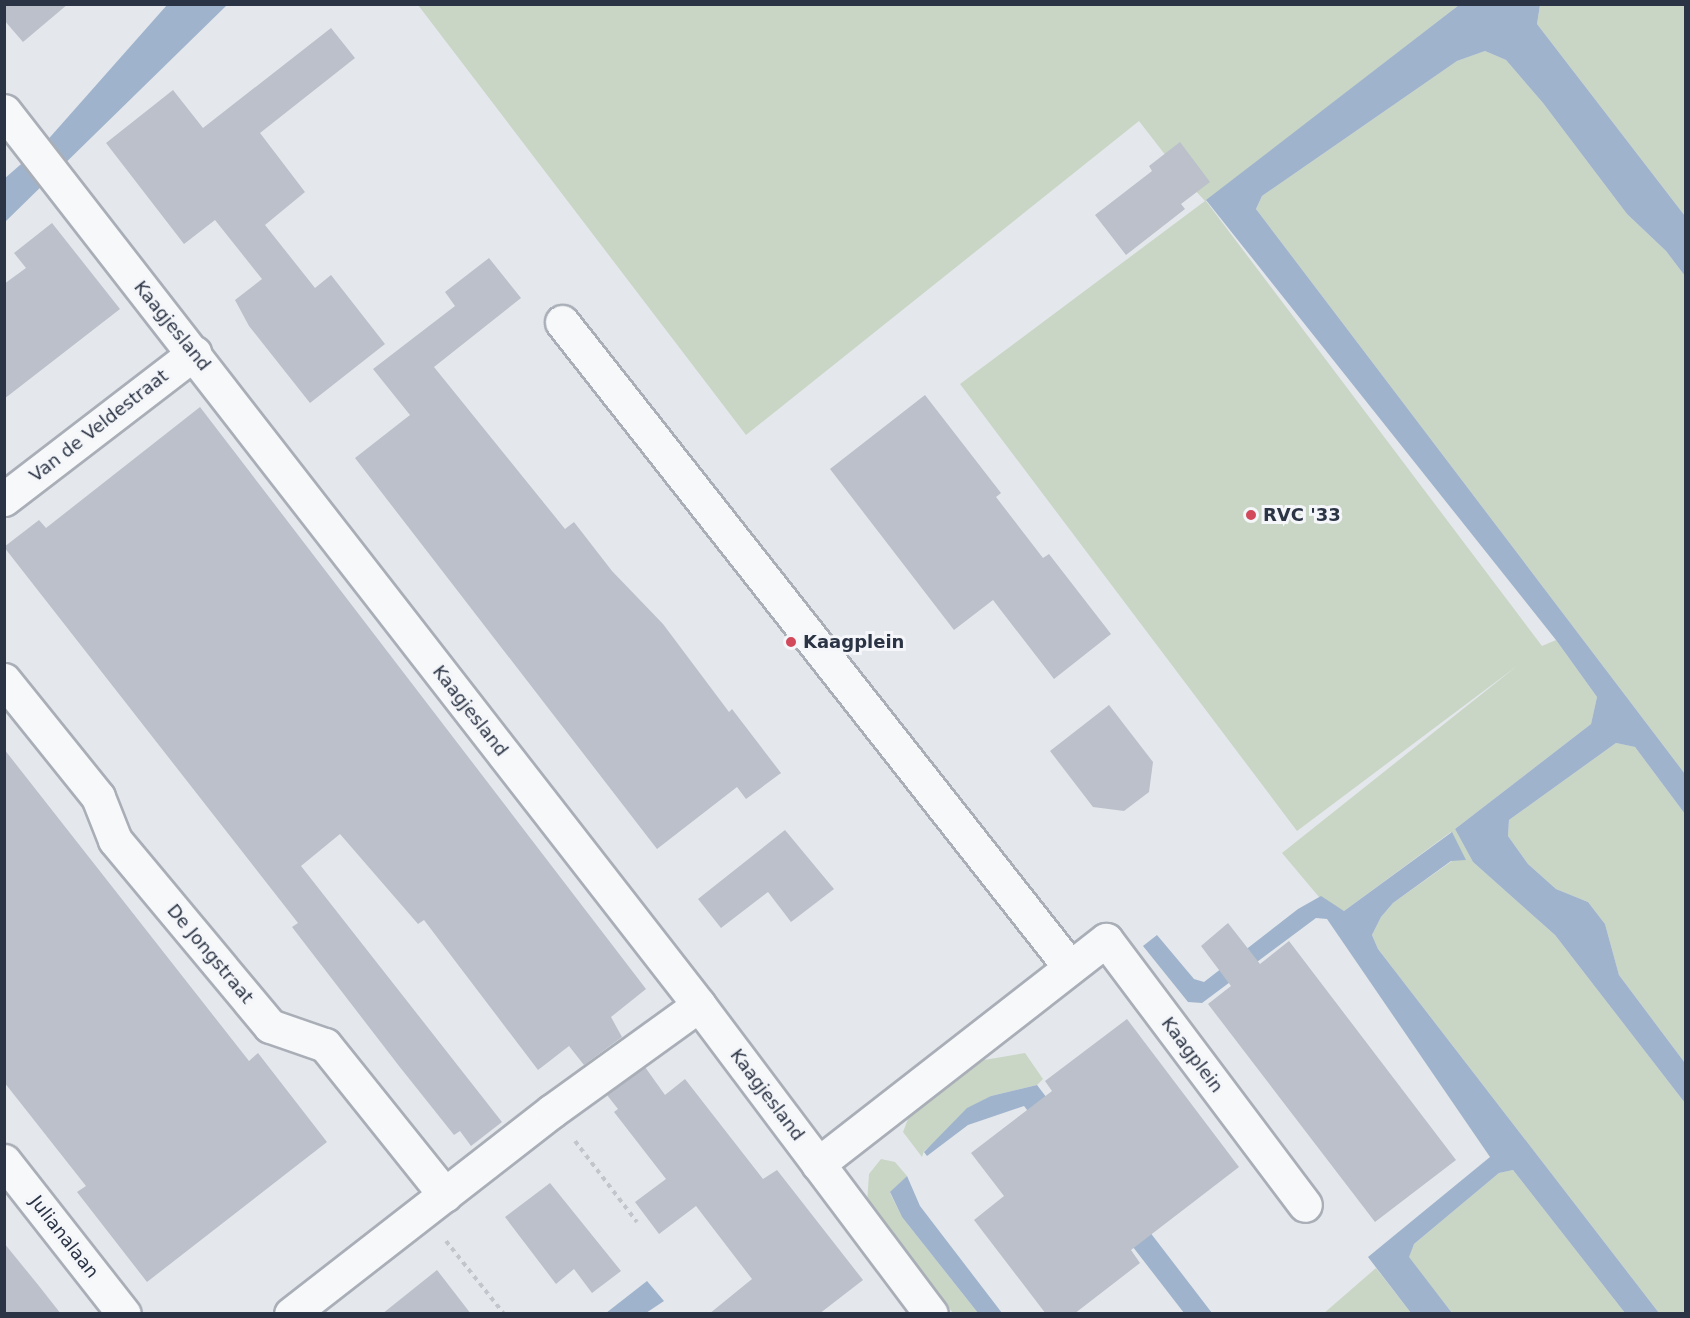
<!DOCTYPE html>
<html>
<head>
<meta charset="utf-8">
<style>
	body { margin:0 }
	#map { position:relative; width:1690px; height:1318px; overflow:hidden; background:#e4e7ec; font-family:"DejaVu Sans",sans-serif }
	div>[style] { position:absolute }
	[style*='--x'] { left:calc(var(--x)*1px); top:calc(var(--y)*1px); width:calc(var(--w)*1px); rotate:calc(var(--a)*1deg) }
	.green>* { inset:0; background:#c9d6c5 }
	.water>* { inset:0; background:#9fb4cc }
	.building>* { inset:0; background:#bbc0ca }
	.path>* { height:4px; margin-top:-2px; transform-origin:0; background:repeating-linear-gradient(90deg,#c2c5cb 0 4.5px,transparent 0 9px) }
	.roads { filter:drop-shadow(2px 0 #a9aeb7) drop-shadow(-2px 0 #a9aeb7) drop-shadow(0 2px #a9aeb7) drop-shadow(0 -2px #a9aeb7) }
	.minor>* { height:33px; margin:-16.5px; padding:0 16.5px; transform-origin:16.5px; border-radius:16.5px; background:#f7f8fa }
	.dots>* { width:16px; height:16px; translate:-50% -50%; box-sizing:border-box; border:3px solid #f4f6f9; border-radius:50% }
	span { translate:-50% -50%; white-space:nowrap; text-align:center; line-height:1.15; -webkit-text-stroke:6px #f4f6f9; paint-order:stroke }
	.street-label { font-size:18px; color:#2b3445 }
	.poi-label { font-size:18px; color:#2b3445; font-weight:700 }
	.left { translate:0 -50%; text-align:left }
	.frame { position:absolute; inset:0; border:6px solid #2b3445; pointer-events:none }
</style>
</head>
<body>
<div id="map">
	<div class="green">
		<i style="clip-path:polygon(418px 5px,1459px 5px,1206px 201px,1542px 646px,1556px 640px,1597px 697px,1591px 724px,1455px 829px,1473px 862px,1555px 935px,1685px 1103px,1685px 1313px,1659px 1313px,1378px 949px,1372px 935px,1381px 917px,1393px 903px,1452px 861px,1451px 832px,1344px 911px,1319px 897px,1282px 853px,1517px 666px,1297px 831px,960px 384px,1205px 201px,1180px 174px,1139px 121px,746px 435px)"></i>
		<i style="clip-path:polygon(1540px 5px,1685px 5px,1685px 216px,1537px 24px)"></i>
		<i style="clip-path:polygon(1485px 51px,1506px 60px,1543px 103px,1627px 214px,1666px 251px,1685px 276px,1685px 774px,1256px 209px,1262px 196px,1457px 61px)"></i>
		<i style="clip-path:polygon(1616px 743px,1635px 747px,1685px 814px,1685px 1063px,1619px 975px,1605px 924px,1588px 902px,1556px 889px,1528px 864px,1508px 836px,1509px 820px)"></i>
		<i style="clip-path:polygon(1025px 1053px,1043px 1079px,1037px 1085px,991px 1096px,924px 1151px,922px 1157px,903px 1132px,908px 1119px,984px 1060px)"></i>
		<i style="clip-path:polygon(881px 1159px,895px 1162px,907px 1176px,890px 1193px,902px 1217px,978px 1313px,953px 1313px,867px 1204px,869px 1174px)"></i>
		<i style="clip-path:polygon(1513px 1170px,1625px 1313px,1452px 1313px,1408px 1257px,1414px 1244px,1499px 1173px)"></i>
		<i style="clip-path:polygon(1376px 1268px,1411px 1313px,1323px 1314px)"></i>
	</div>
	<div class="water">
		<i style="clip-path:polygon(167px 5px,227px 5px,5px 222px,4px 179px,44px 144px)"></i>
		<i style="clip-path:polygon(1540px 5px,1537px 24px,1685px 216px,1685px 276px,1666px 251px,1627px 214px,1543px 103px,1506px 60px,1485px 51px,1457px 61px,1262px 196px,1256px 209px,1685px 774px,1685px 814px,1635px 747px,1616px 743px,1509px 820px,1508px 836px,1528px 864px,1556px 889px,1588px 902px,1605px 924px,1619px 975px,1685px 1063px,1685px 1103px,1555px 935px,1473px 862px,1455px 829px,1591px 724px,1597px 697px,1556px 640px,1206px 200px,1459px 5px)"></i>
		<i style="clip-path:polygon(1452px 832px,1466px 860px,1451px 861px,1393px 903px,1381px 917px,1372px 935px,1378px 949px,1659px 1313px,1625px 1313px,1513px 1170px,1499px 1173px,1414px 1244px,1409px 1257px,1452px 1313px,1411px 1313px,1368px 1257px,1490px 1157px,1327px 919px,1316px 918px,1202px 1003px,1188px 1002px,1143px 946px,1157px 935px,1194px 979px,1204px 982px,1298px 909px,1321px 896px,1344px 911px)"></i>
		<i style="clip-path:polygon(1037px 1085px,1212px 1313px,1184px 1313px,1024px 1106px,968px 1125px,927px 1156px,924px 1152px,967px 1108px,991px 1096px)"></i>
		<i style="clip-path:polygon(907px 1176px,920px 1206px,1002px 1313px,978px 1313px,902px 1217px,890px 1192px)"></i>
		<i style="clip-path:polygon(647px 1281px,664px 1301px,646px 1313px,606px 1313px)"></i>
	</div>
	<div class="building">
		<i style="clip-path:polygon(4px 4px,68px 4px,23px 42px,4px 20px)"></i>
		<i style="clip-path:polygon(331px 28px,355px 58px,260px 133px,305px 192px,265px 225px,315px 288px,331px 275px,385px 344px,310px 403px,249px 326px,235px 300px,262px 279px,215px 220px,184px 244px,106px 143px,173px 90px,203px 128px)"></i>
		<i style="clip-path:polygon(1180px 142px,1210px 182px,1181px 204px,1185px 209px,1126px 255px,1095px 215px,1152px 171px,1149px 166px)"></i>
		<i style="clip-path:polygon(52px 223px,120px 309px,4px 399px,4px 284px,26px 268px,14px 253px)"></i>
		<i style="clip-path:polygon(489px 258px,521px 298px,434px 367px,565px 529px,574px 522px,612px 571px,663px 624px,729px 712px,732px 709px,781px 773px,746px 799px,737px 787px,657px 849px,355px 458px,410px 415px,373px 369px,455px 306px,445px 292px)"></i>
		<i style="clip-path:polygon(925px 395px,1001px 493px,996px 497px,1043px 558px,1049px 554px,1111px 634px,1054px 679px,993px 600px,954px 630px,830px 469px)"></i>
		<i style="clip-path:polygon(200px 407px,646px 989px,611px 1017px,622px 1037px,584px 1065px,569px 1046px,538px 1070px,424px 920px,418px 924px,340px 834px,301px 866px,502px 1122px,471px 1146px,460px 1131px,454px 1135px,399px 1066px,292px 927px,298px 923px,4px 547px,39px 520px,46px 528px)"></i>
		<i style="clip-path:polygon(1109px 705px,1153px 762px,1149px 792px,1124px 811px,1093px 807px,1050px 751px)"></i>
		<i style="clip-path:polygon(4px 749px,249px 1061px,258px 1053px,327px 1142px,147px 1282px,77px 1192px,86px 1186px,4px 1082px)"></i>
		<i style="clip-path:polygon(785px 830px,834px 889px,791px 922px,768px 892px,721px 928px,698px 899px)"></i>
		<i style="clip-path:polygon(1228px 923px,1260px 964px,1289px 941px,1456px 1160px,1375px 1222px,1208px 1004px,1231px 986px,1201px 946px)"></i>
		<i style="clip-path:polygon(1127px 1019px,1239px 1167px,1131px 1250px,1140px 1263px,1074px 1314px,1046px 1314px,974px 1220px,1004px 1196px,971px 1153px,1052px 1091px,1045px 1081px)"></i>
		<i style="clip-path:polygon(645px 1067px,665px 1095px,685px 1079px,763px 1179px,777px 1170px,863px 1280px,819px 1314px,709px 1314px,752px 1279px,696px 1206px,659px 1234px,635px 1202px,666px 1179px,614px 1112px,618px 1109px,607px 1095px)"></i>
		<i style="clip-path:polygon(550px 1183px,621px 1271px,592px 1293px,574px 1269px,556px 1284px,505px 1217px)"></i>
		<i style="clip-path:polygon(4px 1243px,39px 1286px,61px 1314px,4px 1314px)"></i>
		<i style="clip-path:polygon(437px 1270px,471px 1314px,382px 1314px)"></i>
	</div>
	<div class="path">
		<i style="--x:575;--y:1141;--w:102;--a:52.6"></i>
		<i style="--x:446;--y:1241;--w:93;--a:51.5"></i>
	</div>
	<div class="roads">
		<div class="minor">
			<i style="--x:4;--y:111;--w:1132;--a:52.14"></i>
			<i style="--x:699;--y:1005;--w:386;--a:53.1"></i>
			<i style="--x:562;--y:322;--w:821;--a:51.78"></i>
			<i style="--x:4;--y:499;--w:240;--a:-37.5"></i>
			<i style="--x:4;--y:680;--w:150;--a:51.2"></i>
			<i style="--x:98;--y:797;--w:46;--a:68.4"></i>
			<i style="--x:115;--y:840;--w:242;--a:50.2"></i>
			<i style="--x:270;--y:1026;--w:58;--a:19.1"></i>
			<i style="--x:325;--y:1045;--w:192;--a:51.3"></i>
			<i style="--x:4;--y:1161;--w:194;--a:51.9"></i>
			<i style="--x:818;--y:1164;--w:365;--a:-37.9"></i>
			<i style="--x:1106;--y:940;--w:331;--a:53.1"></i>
			<i style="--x:291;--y:1314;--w:331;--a:-37.9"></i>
			<i style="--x:552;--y:1111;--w:181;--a:-35.8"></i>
		</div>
	</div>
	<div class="dots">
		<i style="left:1251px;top:515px;background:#d1495b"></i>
		<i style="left:791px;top:642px;background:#d1495b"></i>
	</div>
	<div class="street-label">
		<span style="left:172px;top:326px;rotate:51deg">Kaagjesland</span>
		<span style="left:99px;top:426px;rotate:-38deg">Van de Veldestraat</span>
		<span style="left:470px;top:711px;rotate:52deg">Kaagjesland</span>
		<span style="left:210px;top:954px;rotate:50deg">De Jongstraat</span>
		<span style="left:1192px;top:1055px;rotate:53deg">Kaagplein</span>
		<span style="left:767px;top:1095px;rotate:53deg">Kaagjesland</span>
		<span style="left:64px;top:1237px;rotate:52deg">Julianalaan</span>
	</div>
	<div class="poi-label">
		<span class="left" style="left:1263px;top:515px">RVC '33</span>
		<span class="left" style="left:803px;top:642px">Kaagplein</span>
	</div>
	<div class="frame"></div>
</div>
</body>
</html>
